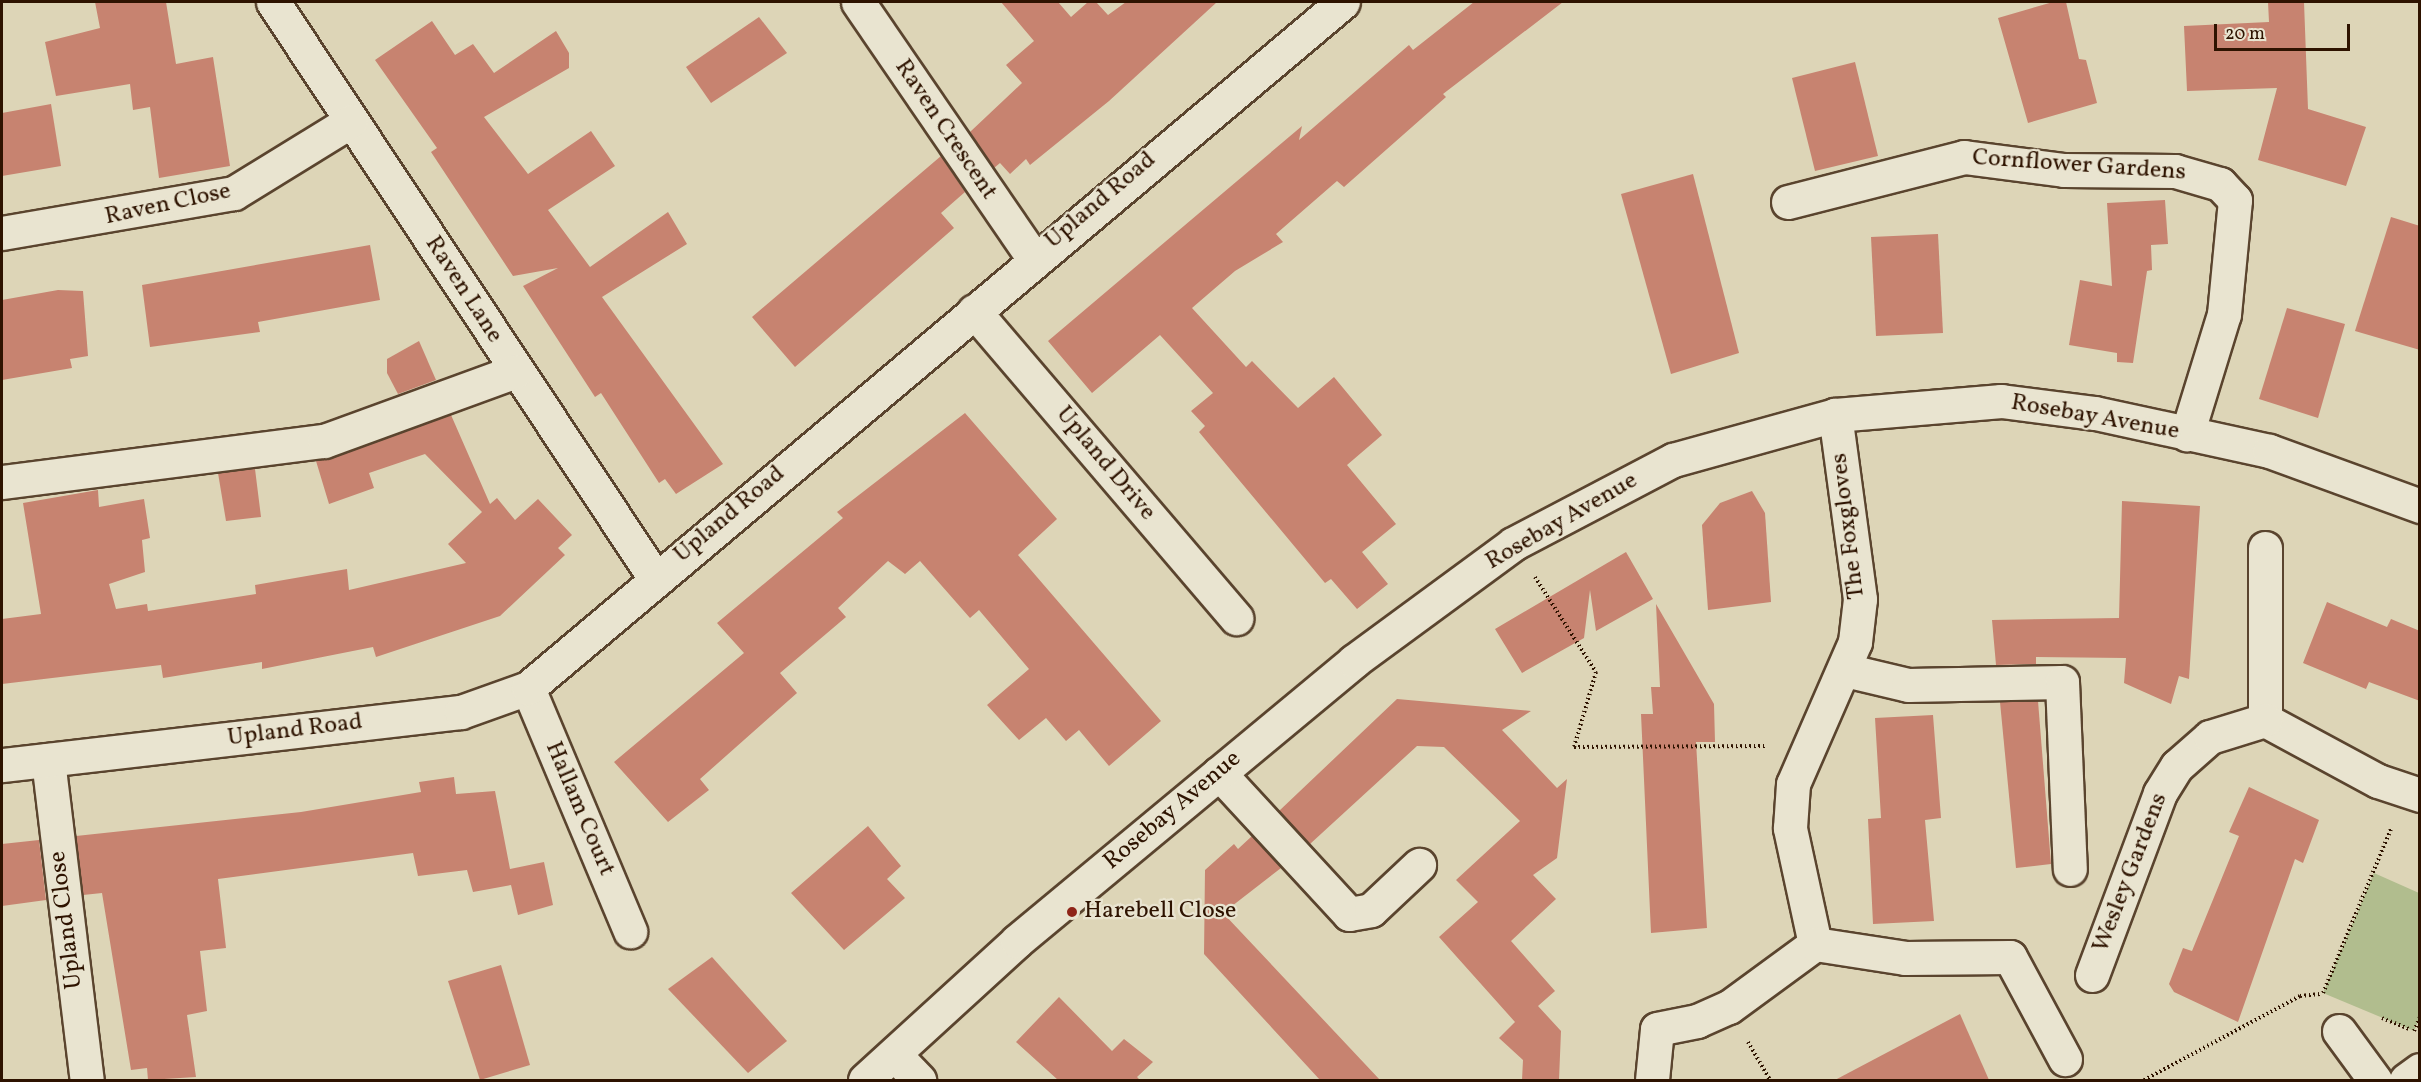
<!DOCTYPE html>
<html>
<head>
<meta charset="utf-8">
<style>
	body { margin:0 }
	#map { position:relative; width:2421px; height:1082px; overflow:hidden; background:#ddd5b7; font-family:Vollkorn,serif }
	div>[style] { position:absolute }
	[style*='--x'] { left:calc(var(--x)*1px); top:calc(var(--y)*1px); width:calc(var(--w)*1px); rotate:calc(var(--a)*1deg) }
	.green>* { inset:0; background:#b1bd8e }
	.building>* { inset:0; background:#c78370 }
	.path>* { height:4px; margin-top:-2px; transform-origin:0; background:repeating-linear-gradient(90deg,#2e1300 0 1.5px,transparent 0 4.5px) }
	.roads { filter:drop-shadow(2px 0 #5a442e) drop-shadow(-2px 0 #5a442e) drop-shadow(0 2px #5a442e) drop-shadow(0 -2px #5a442e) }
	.minor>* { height:33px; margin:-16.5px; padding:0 16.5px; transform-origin:16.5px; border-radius:16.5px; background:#e9e4d0 }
	.dots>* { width:16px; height:16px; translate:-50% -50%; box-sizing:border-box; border:3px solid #e9e4d0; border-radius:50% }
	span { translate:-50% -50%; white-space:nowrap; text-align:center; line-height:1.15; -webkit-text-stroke:4.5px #e9e4d0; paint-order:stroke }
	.street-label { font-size:24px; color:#2e1300 }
	.poi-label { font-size:24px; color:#2e1300 }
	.left { translate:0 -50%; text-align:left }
	.frame { position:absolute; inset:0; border:3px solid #2e1300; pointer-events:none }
	.scale { position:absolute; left:2214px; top:24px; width:136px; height:27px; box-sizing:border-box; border:3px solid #2e1300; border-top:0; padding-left:8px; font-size:18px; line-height:21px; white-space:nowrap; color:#2e1300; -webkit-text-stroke:4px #e9e4d0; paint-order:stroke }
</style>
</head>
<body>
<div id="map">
	<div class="green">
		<i style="clip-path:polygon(2374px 873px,2419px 893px,2420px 1017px,2414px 1031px,2323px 993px)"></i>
	</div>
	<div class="building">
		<i style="clip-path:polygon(95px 2px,166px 2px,176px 64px,213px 57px,230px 166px,159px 178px,150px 107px,133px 110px,130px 84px,56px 96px,45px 42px,100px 28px)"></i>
		<i style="clip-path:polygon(1001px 2px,1058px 2px,1071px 17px,1088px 2px,1096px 2px,1108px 15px,1126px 2px,1217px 2px,1109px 101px,1030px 165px,1026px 159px,1010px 174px,1000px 163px,994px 168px,970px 132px,1022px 83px,1006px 65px,1034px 41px)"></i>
		<i style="clip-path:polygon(1474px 2px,1563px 2px,1443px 94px,1446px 97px,1344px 187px,1337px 181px,1276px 234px,1283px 242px,1235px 271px,1192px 308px,1246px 367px,1252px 361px,1298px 408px,1334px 377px,1382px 435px,1347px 465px,1396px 524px,1362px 552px,1388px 584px,1357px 609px,1331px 579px,1325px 583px,1199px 432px,1205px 426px,1191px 411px,1213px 393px,1160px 335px,1092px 393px,1048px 341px,1302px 126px,1299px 140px,1409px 45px,1413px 50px)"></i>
		<i style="clip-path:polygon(2053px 2px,2066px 2px,2079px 59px,2086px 60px,2097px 103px,2028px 123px,1998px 18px)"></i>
		<i style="clip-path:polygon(2268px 2px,2304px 2px,2308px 109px,2366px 127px,2346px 186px,2258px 160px,2277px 88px,2187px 91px,2184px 26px,2269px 22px)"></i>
		<i style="clip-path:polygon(759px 17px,787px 53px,711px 103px,686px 67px)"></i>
		<i style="clip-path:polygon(432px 21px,455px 55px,473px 44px,494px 73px,556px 31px,569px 53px,569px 68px,484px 117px,528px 174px,591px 131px,615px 166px,548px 210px,590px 267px,668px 212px,687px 244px,602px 297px,723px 464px,676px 494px,665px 479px,659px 483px,601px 393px,595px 397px,523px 286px,558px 268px,513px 276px,431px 152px,437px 148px,375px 60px)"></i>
		<i style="clip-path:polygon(1855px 62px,1878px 156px,1815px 171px,1792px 78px)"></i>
		<i style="clip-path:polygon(51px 104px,61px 166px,2px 176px,2px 113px)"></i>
		<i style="clip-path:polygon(941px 156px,965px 192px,941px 213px,954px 228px,795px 367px,752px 317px)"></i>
		<i style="clip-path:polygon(1693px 174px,1739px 353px,1671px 374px,1621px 194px)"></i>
		<i style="clip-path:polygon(2165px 200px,2168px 244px,2151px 245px,2152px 270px,2147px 271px,2133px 363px,2117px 362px,2117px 353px,2069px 345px,2080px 280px,2112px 286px,2107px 203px)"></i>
		<i style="clip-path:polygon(2391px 217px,2420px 226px,2420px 350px,2355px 331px)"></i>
		<i style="clip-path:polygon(1938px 234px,1943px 333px,1876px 336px,1871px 237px)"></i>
		<i style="clip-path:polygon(370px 245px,380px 300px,258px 322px,260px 332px,150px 347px,142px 285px)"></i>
		<i style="clip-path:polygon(58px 290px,83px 291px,88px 356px,70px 359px,72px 368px,2px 380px,2px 300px)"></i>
		<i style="clip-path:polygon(2287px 308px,2345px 324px,2318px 418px,2259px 399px)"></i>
		<i style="clip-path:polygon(419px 341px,436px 380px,398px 394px,387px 373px,387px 359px)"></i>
		<i style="clip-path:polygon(965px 413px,1057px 519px,1018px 555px,1161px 721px,1109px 766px,1079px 730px,1066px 741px,1046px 718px,1019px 740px,987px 705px,1029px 669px,979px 610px,970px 618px,920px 561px,905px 574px,888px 561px,838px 608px,846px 617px,780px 673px,797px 693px,700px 779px,709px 790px,668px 822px,614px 762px,744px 653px,717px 623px,843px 518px,837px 512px)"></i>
		<i style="clip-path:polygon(451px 415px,490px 504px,497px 498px,515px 520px,538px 499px,572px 535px,558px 548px,565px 555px,500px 616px,376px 657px,373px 647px,262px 669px,262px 662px,163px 678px,161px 665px,2px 684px,2px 619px,41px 614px,23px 503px,98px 490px,99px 507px,144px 499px,150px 538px,142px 540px,145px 572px,109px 584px,116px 609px,147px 604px,148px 611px,256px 594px,255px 585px,347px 569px,349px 590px,466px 563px,448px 544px,482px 512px,425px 454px,369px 473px,374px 488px,329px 504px,316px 461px)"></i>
		<i style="clip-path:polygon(255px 469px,261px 517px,226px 521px,218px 473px)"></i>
		<i style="clip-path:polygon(1752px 491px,1765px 513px,1771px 602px,1708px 610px,1702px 525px,1720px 503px)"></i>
		<i style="clip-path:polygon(2122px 501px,2200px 506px,2189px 679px,2179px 676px,2171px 704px,2124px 683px,2126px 658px,2036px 657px,2036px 664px,1996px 665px,1992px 620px,2119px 618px)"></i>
		<i style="clip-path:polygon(1626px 552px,1653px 599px,1596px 631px,1590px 590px,1584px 638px,1522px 673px,1495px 629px)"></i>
		<i style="clip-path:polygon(2327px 602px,2387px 627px,2391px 619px,2420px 631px,2420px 701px,2369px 682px,2366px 689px,2303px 663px)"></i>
		<i style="clip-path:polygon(1656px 604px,1714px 704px,1715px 742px,1696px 742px,1707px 928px,1651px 933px,1641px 714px,1653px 714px,1651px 687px,1660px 687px)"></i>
		<i style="clip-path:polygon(1397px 699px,1531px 711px,1502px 730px,1557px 788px,1567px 779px,1557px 858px,1533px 875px,1556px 899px,1511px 941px,1555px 991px,1538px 1006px,1561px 1031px,1559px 1080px,1522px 1080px,1523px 1060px,1499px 1038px,1515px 1022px,1439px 937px,1478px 902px,1456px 880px,1520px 821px,1444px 747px,1417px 746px,1310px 844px,1279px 811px)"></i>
		<i style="clip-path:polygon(2038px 701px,2051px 864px,2016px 868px,2000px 702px)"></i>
		<i style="clip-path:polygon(1933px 715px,1941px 818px,1925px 820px,1934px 921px,1873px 924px,1868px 819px,1881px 818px,1875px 718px)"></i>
		<i style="clip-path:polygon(454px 777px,456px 794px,495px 791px,510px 869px,544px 862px,553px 905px,518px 915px,511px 885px,473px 892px,467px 870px,418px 876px,413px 853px,218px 879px,226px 948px,200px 951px,207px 1011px,187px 1015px,196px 1077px,148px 1080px,147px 1068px,131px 1070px,102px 893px,83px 895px,76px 836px,301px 812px,421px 792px,419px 782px)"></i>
		<i style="clip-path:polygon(2249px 787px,2319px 820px,2303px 863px,2295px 859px,2238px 1022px,2174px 992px,2169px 984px,2183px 948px,2192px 951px,2239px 836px,2229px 832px)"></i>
		<i style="clip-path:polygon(868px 826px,901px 866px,887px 879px,905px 898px,844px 950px,791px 893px)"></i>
		<i style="clip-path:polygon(1252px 836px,1281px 868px,1223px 913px,1380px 1080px,1320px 1080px,1204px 954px,1205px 870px,1234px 844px,1238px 849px)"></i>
		<i style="clip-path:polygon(39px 840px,46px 900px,2px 906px,2px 844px)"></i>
		<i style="clip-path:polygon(712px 957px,787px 1041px,748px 1073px,668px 989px)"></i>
		<i style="clip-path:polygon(501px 965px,530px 1065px,480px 1080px,448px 981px)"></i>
		<i style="clip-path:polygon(1059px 997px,1112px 1051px,1124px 1039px,1153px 1062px,1137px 1077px,1140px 1080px,1058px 1080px,1016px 1042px)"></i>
		<i style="clip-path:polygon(1960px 1014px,1989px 1080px,1835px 1080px)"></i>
	</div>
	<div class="path">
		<i style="--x:1535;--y:577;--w:113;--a:57.3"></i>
		<i style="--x:1596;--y:672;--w:78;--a:106.3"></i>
		<i style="--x:1574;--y:747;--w:192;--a:-0.3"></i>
		<i style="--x:2323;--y:993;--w:178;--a:-67.5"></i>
		<i style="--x:2382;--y:1018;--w:31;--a:22"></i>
		<i style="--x:2414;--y:1031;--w:15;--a:-67"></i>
		<i style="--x:1748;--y:1042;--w:44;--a:59.9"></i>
		<i style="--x:2144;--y:1080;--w:177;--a:-28.3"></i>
		<i style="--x:2300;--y:996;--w:20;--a:-6"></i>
	</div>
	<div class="roads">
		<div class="minor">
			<i style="--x:273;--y:2;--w:691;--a:56.45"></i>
			<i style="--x:858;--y:2;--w:310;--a:55.6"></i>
			<i style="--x:1788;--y:202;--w:182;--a:-14.3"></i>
			<i style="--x:1964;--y:157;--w:101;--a:7.4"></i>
			<i style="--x:2064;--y:170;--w:111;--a:0.5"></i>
			<i style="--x:2175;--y:171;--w:47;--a:16.1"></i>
			<i style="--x:2220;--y:184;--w:22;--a:47"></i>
			<i style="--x:2235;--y:200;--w:115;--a:95.5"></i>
			<i style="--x:2224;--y:314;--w:126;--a:107.1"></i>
			<i style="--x:2;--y:233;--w:235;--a:-9.8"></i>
			<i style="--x:234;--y:193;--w:137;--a:-31.6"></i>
			<i style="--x:974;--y:311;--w:404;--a:49.5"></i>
			<i style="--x:2;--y:482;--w:325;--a:-7.3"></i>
			<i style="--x:324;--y:441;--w:204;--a:-20"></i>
			<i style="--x:2265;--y:548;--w:172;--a:90"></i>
			<i style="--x:2265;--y:720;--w:128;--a:28.4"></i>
			<i style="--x:2378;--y:781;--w:44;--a:18.4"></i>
			<i style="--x:1845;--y:670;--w:65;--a:13.4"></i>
			<i style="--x:1908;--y:685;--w:154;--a:-1.1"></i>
			<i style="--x:2062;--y:682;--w:187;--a:87.6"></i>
			<i style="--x:528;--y:688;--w:264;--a:67.2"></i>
			<i style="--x:48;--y:760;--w:322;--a:83.1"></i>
			<i style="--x:2;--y:765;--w:462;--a:-6.6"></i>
			<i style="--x:461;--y:712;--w:71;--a:-19.7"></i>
			<i style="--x:528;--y:688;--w:1065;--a:-40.09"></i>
			<i style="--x:1219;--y:773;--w:192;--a:47.3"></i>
			<i style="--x:1349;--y:914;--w:22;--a:-10"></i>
			<i style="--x:1371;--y:910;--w:66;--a:-43.2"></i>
			<i style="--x:1815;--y:944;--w:119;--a:-102.2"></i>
			<i style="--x:1790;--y:828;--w:44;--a:-86.1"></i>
			<i style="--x:1793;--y:784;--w:155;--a:-66.4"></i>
			<i style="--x:1855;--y:642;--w:43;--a:-83.4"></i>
			<i style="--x:1860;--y:599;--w:186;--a:-97.7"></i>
			<i style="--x:2092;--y:975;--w:194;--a:-69.5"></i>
			<i style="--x:2160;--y:793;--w:32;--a:-58"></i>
			<i style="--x:2177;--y:766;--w:44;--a:-41.3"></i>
			<i style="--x:2210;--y:737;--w:58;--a:-17.2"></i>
			<i style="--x:2339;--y:1031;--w:61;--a:53.7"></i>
			<i style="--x:895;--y:1055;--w:35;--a:46"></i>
			<i style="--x:865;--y:1080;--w:206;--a:-42.4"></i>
			<i style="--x:1017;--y:941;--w:438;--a:-39.7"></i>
			<i style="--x:1354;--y:661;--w:197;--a:-36.3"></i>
			<i style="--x:1513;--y:544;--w:181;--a:-27.7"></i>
			<i style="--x:1673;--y:460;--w:168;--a:-15.5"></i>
			<i style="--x:1835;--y:415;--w:167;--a:-4.8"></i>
			<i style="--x:2001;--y:401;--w:95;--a:7.3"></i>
			<i style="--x:2095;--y:413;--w:178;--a:12.3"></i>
			<i style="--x:2269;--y:451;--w:161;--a:20"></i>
			<i style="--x:1652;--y:1080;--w:51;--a:-84.4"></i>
			<i style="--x:1657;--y:1029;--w:41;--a:-11.3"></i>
			<i style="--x:1697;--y:1021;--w:35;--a:-24"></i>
			<i style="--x:1729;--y:1007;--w:107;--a:-36.2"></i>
			<i style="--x:1815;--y:944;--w:91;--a:8.8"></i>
			<i style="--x:1905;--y:958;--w:105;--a:-0.5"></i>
			<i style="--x:2010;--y:957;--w:116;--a:61.7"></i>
			<i style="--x:2406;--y:1080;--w:17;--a:-36"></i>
		</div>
	</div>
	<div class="dots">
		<i style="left:1072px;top:912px;background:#8f2418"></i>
	</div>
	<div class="street-label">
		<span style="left:945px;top:130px;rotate:56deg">Raven Crescent</span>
		<span style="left:2079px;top:166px;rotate:4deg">Cornflower Gardens</span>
		<span style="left:1101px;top:201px;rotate:-40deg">Upland Road</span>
		<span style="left:168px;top:205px;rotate:-12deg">Raven Close</span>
		<span style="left:463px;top:290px;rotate:57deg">Raven Lane</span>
		<span style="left:2095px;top:418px;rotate:10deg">Rosebay Avenue</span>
		<span style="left:1105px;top:464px;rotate:50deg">Upland Drive</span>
		<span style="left:730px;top:515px;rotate:-40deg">Upland Road</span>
		<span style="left:1562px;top:522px;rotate:-30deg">Rosebay Avenue</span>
		<span style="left:1849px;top:526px;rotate:-97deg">The Foxgloves</span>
		<span style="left:295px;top:731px;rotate:-7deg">Upland Road</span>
		<span style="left:579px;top:809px;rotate:67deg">Hallam Court</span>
		<span style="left:1173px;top:811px;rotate:-40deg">Rosebay Avenue</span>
		<span style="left:2131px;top:873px;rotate:-69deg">Wesley Gardens</span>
		<span style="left:67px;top:920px;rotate:-97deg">Upland Close</span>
	</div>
	<div class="poi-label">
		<span class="left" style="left:1084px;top:912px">Harebell Close</span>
	</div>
	<div class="frame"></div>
	<div class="scale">20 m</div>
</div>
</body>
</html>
